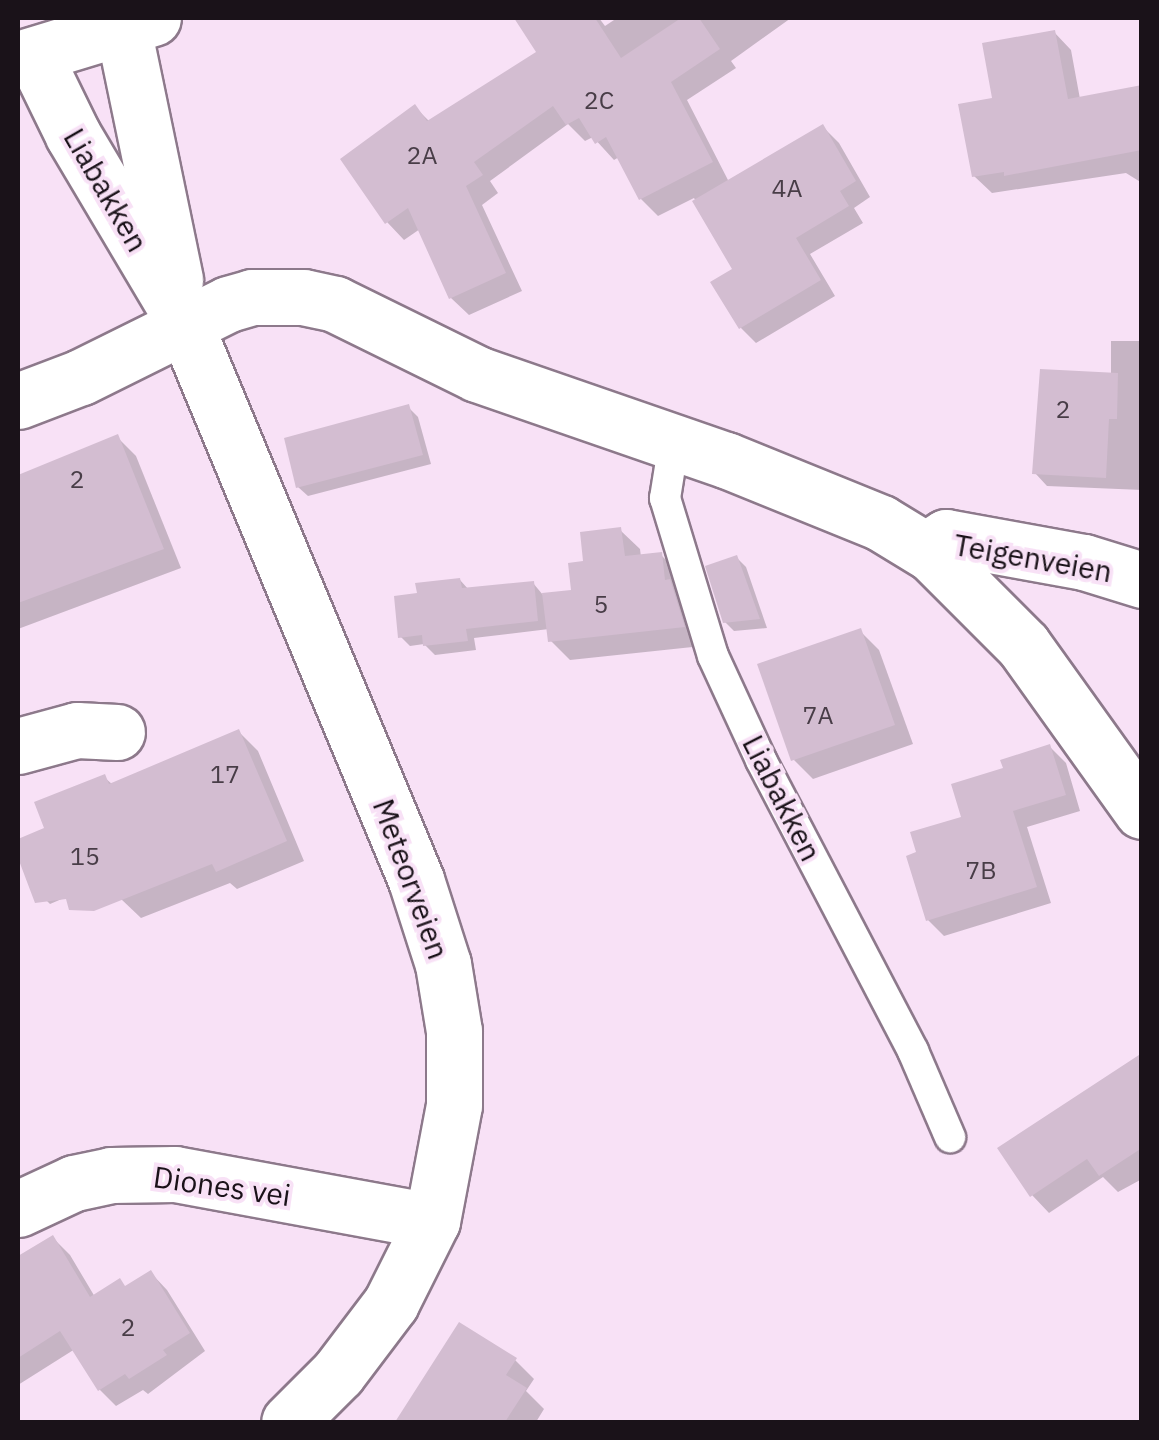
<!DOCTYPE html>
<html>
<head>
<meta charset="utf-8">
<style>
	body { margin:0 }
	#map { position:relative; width:1159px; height:1440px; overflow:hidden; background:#f8e1f6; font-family:"IBM Plex Sans",sans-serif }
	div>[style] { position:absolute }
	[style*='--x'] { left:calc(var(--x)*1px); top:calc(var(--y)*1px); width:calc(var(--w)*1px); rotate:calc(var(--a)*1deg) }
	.shadow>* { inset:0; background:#0003 }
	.building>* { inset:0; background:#d3bdd1 }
	.roads { filter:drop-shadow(2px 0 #8d798b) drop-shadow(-2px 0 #8d798b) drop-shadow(0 2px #8d798b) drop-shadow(0 -2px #8d798b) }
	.lane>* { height:30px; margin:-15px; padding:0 15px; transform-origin:15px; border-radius:15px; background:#fff }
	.street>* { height:55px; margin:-27.5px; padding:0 27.5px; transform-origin:27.5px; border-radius:27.5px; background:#fff }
	.secondary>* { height:55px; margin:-27.5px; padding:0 27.5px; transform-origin:27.5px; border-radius:27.5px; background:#fff }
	span { translate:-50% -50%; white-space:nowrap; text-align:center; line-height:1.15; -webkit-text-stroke:8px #f8e1f6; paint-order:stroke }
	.number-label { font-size:25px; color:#483d47 }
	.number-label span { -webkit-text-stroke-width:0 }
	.street-label { font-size:30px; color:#1a1219 }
	.frame { position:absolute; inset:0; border:20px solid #1a1219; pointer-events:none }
</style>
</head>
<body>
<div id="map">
	<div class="shadow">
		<i style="clip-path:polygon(536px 18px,599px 18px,605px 26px,617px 18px,791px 18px,731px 61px,736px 68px,687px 100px,729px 182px,823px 127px,839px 143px,870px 197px,854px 208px,863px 223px,810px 254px,835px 296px,756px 343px,741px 328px,735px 270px,694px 198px,658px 216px,641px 199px,619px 157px,614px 160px,593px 137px,585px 141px,568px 124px,490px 181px,498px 193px,482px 205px,522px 291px,469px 315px,451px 298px,420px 229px,404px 240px,387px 222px,415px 107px,430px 122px,540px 52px,523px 26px)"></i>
		<i style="clip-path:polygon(1054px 32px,1071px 50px,1080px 99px,1142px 88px,1142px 183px,1126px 173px,992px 193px,974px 176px,995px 100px)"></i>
		<i style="clip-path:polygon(1111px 341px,1142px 341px,1142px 490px,1047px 486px,1035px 473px,1111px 375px)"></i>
		<i style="clip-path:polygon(408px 407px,418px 417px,431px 464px,308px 496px,298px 487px)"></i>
		<i style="clip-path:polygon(117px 437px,136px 456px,181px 568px,18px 629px,18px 477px)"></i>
		<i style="clip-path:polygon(620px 530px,640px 549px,641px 557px,661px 555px,680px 574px,702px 646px,570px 660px,551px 641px,549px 629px,474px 638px,476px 650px,435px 655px,424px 644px,410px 646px,400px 636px,420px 595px,460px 580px,469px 590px,533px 583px,543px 595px,573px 592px,586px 563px)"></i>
		<i style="clip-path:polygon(737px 558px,746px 567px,767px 628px,734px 631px,725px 622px)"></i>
		<i style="clip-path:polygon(860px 631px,879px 650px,913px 744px,813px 779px,794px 760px)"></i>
		<i style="clip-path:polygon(239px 732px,258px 751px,304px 861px,237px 889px,230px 883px,141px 918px,121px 899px,111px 878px,50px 904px,31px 885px,18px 841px,47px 829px,104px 777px,113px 785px)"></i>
		<i style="clip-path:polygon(1050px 747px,1066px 763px,1080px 811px,1027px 827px,1051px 903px,944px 936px,928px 920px,964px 818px,1007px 770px)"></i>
		<i style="clip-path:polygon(1142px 1056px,1142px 1179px,1118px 1192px,1103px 1177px,1049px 1213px,1032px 1195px)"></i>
		<i style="clip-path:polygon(53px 1238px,70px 1255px,95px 1297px,126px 1288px,151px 1273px,167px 1290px,205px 1351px,148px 1394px,143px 1390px,116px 1406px,100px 1390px,75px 1349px,18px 1385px,18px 1259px)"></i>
		<i style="clip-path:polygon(460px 1325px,515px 1360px,534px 1379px,526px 1391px,544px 1409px,536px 1422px,398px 1422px)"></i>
	</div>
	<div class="building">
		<i style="clip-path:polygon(514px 18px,595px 18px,621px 58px,681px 18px,699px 18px,720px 49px,671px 82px,713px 162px,639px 200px,606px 137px,595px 144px,579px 118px,566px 125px,553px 106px,474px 162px,483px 175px,466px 186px,506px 273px,449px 299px,408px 208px,385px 224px,340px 159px,415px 104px,427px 121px,536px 52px)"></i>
		<i style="clip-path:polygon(1055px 30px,1068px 99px,1142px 85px,1142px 150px,1004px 176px,1004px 172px,972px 177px,958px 104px,992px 98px,982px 43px)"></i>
		<i style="clip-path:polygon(823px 124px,856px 181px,840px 191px,849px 206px,796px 238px,821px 280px,739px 329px,710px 282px,732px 269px,692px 201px)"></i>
		<i style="clip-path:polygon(1040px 369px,1118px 373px,1117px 419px,1109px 419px,1106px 478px,1032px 474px)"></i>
		<i style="clip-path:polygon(409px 404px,423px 455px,296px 488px,284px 438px)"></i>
		<i style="clip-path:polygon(118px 434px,164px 549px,18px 603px,18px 475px)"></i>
		<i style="clip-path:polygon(621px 527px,625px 556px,662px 552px,665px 580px,670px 579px,685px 627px,548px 642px,542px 593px,571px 590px,568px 563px,583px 561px,580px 532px)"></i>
		<i style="clip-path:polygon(737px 555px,760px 619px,723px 623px,705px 566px)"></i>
		<i style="clip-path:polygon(460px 578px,462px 588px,534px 581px,538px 621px,466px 629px,468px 641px,423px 646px,422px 635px,398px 638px,394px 596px,417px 593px,415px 583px)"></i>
		<i style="clip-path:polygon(861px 628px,895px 725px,791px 761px,757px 664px)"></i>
		<i style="clip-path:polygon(239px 729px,287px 841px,216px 872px,212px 864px,94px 911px,69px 910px,66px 899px,35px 903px,18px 858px,18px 839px,44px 828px,34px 802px,105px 774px,109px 784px)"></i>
		<i style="clip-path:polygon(1050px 744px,1066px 795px,1013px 811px,1037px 887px,926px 921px,906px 856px,916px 852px,910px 832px,961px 817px,951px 784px,1003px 768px,1000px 760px)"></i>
		<i style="clip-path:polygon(1142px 1053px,1142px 1148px,1099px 1176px,1087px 1159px,1030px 1197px,997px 1148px)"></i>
		<i style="clip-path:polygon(53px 1235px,90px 1297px,120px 1278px,125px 1286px,151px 1270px,190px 1333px,163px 1350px,167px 1355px,129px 1379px,125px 1374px,98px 1391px,60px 1331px,18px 1358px,18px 1256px)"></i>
		<i style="clip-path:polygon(459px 1322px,517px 1358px,506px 1375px,527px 1388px,505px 1422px,395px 1422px)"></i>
	</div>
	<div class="roads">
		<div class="lane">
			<i style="--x:674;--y:442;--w:57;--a:99.1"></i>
			<i style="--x:665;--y:498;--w:165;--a:73.1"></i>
			<i style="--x:713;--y:656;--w:115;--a:65.2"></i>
			<i style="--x:761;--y:760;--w:328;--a:62.4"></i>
			<i style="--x:913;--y:1051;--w:94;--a:66.7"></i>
		</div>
		<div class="street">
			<i style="--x:123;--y:28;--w:257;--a:78.3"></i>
			<i style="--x:34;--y:55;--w:89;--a:64"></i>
			<i style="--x:73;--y:135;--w:217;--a:59.3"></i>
			<i style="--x:184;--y:322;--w:604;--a:67.42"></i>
			<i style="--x:416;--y:880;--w:88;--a:72.2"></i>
			<i style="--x:443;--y:964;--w:68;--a:80.7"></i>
			<i style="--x:454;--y:1031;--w:74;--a:90"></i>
			<i style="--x:454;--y:1105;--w:118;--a:100.7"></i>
			<i style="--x:432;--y:1221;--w:92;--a:116.6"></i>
			<i style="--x:391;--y:1303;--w:88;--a:127.1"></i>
			<i style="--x:338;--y:1373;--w:69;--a:135"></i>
			<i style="--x:18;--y:401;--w:67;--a:-20.9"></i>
			<i style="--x:81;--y:377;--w:164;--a:-26.4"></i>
			<i style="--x:228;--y:304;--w:25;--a:-16"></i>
			<i style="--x:252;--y:297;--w:51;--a:0"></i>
			<i style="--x:303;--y:297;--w:33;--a:12"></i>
			<i style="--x:335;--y:304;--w:158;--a:26.2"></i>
			<i style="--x:477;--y:374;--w:263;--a:19.1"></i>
			<i style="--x:726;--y:460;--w:167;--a:22.1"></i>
			<i style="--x:881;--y:523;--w:60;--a:31.3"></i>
			<i style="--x:932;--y:554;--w:129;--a:45"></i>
			<i style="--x:1023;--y:645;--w:204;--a:54.4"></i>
			<i style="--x:932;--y:554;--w:10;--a:-73"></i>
			<i style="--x:935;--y:544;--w:13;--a:-32"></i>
			<i style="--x:946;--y:537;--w:140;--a:10.3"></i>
			<i style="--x:1084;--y:562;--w:61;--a:17.2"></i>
			<i style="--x:18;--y:746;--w:61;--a:-15.2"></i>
			<i style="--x:77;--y:730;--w:40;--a:2.9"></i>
			<i style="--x:18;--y:1209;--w:62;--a:-24.9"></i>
			<i style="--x:74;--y:1183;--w:38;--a:-12"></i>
			<i style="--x:111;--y:1175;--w:64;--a:-0.9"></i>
			<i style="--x:175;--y:1174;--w:261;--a:10.4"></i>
		</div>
		<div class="secondary">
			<i style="--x:18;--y:59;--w:141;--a:-16.9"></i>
		</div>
	</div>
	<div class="number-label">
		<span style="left:599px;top:100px">2C</span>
		<span style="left:422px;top:155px">2A</span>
		<span style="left:787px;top:188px">4A</span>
		<span style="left:1063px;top:409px">2</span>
		<span style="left:77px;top:479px">2</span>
		<span style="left:601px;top:604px">5</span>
		<span style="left:818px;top:715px">7A</span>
		<span style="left:225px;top:774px">17</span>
		<span style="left:85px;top:856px">15</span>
		<span style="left:981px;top:870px">7B</span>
		<span style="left:128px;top:1327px">2</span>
	</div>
	<div class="street-label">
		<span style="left:106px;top:190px;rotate:60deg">Liabakken</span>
		<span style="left:1033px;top:558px;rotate:10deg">Teigenveien</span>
		<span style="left:782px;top:798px;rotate:63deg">Liabakken</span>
		<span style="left:411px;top:879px;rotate:70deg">Meteorveien</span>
		<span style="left:222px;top:1186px;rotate:8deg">Diones vei</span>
	</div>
	<div class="frame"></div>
</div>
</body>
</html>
